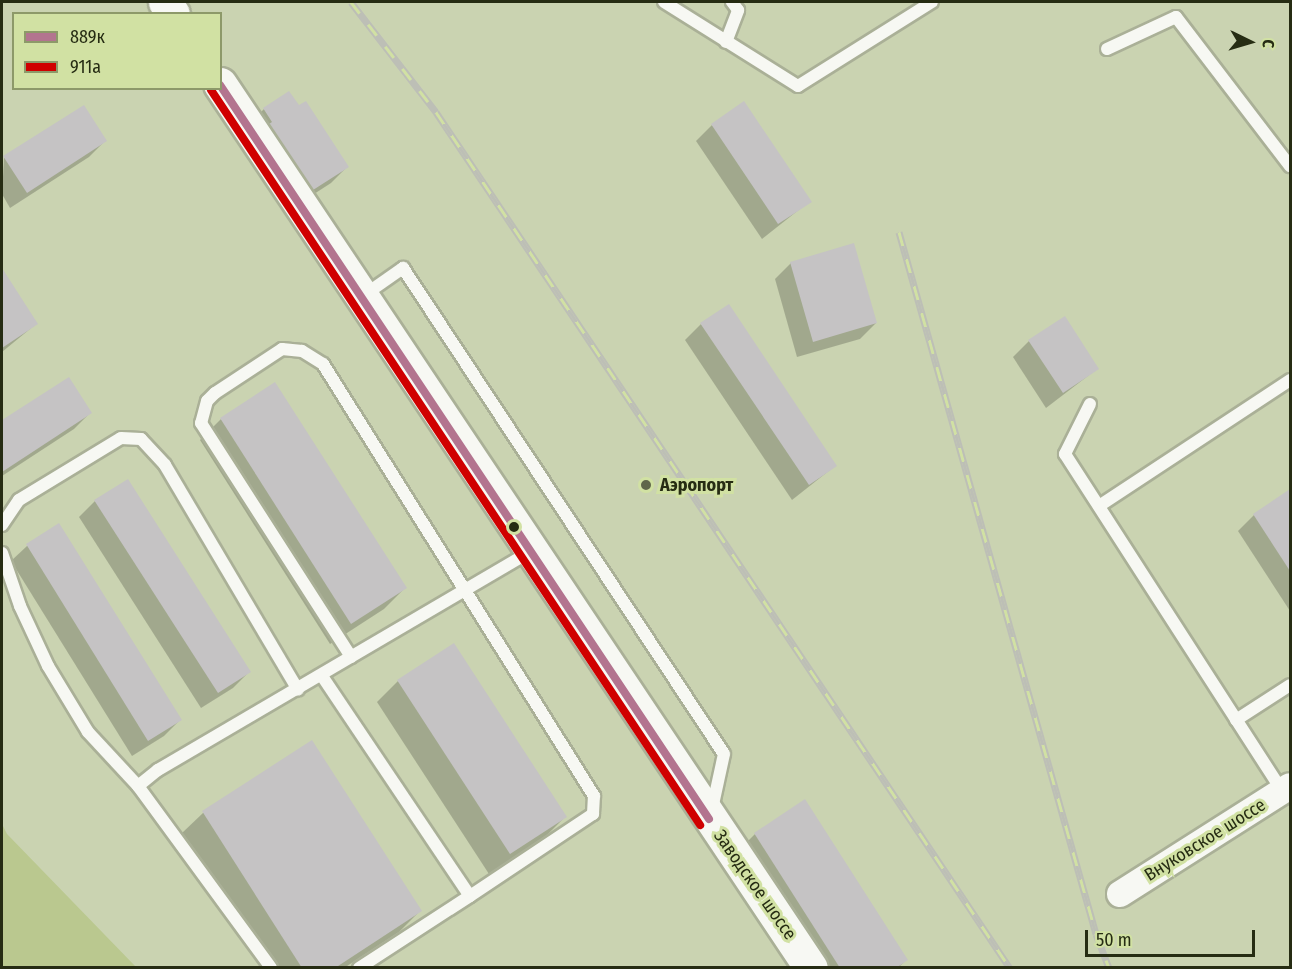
<!DOCTYPE html>
<html>
<head>
<meta charset="utf-8">
<style>
	body { margin:0 }
	#map { position:relative; width:1292px; height:969px; overflow:hidden; background:#cad3b1; font-family:"Fira Sans Condensed",sans-serif }
	div>[style] { position:absolute }
	[style*='--x'] { left:calc(var(--x)*1px); top:calc(var(--y)*1px); width:calc(var(--w)*1px); rotate:calc(var(--a)*1deg) }
	.green>* { inset:0; background:#bac88f }
	.shadow>* { inset:0; background:#0003 }
	.building>* { inset:0; background:#c5c3c4 }
	.roads { filter:drop-shadow(2px 0 #aab097) drop-shadow(-2px 0 #aab097) drop-shadow(0 2px #aab097) drop-shadow(0 -2px #aab097) }
	.lane>* { height:12px; margin:-6px; padding:0 6px; transform-origin:6px; border-radius:6px; background:#f7f8f3 }
	.street>* { height:26px; margin:-13px; padding:0 13px; transform-origin:13px; border-radius:13px; background:#f7f8f3 }
	.secondary>* { height:33px; margin:-16.5px; padding:0 16.5px; transform-origin:16.5px; border-radius:16.5px; background:#f7f8f3 }
	.rail>* { height:7px; margin-top:-3.5px; transform-origin:0; background:repeating-linear-gradient(90deg,#d1e1a3 0 14px,#bdbfb6 0 28px); box-sizing:border-box; border-block:2px solid #bdbfb6 }
	.bus-1>* { height:8px; margin:-4px; padding:0 4px; transform-origin:4px; border-radius:4px; background:#b3748f }
	.bus-2>* { height:8px; margin:-4px; padding:0 4px; transform-origin:4px; border-radius:4px; background:#d00000 }
	.dots>* { width:16px; height:16px; translate:-50% -50%; box-sizing:border-box; border:3px solid #d1e1a3; border-radius:50% }
	span { translate:-50% -50%; white-space:nowrap; text-align:center; line-height:1.15; -webkit-text-stroke:6px #d1e1a3; paint-order:stroke }
	.poi-label { font-size:18px; color:#262c13; font-weight:700 }
	.left { translate:0 -50%; text-align:left }
	.street-label { font-size:18px; color:#262c13 }
	.frame { position:absolute; inset:0; border:3px solid #262c13; pointer-events:none }
	.legend { position:absolute; left:12px; top:12px; width:210px; height:78px; box-sizing:border-box; background:#d1e1a3; border:2px solid #8d9969; margin:0; padding:8px 10px; list-style:none; font-size:18px; color:#262c13 }
	.legend li { display:flex; align-items:center; gap:12px; height:30px }
	.legend b { width:30px; border:2px solid #8d9969 }
	.north { position:absolute; left:1220px; top:12px; width:60px; height:60px; -webkit-text-stroke:4px #d1e1a3; paint-order:stroke; rotate:95deg; font-size:16px; font-weight:700; line-height:24px; text-align:center; color:#262c13 }
	.north::after { content:''; display:block; margin:auto; width:21px; height:27px; background:#262c13; clip-path:polygon(50% 0,100% 100%,50% 72%,0 100%) }
	.scale { position:absolute; left:1085px; top:930px; width:170px; height:27px; box-sizing:border-box; border:3px solid #262c13; border-top:0; padding-left:8px; font-size:18px; line-height:21px; white-space:nowrap; color:#262c13; -webkit-text-stroke:4px #d1e1a3; paint-order:stroke }
</style>
</head>
<body>
<div id="map">
	<div class="green">
		<i style="clip-path:polygon(2px 824px,7px 834px,136px 967px,2px 967px)"></i>
	</div>
	<div class="shadow">
		<i style="clip-path:polygon(264px 109px,347px 167px,331px 183px,297px 205px,248px 125px)"></i>
		<i style="clip-path:polygon(712px 125px,810px 201px,762px 239px,696px 141px)"></i>
		<i style="clip-path:polygon(105px 141px,89px 157px,10px 208px,2px 194px,4px 158px)"></i>
		<i style="clip-path:polygon(791px 263px,876px 323px,860px 339px,797px 357px,775px 279px)"></i>
		<i style="clip-path:polygon(2px 269px,36px 324px,2px 352px)"></i>
		<i style="clip-path:polygon(701px 324px,835px 466px,792px 500px,685px 340px)"></i>
		<i style="clip-path:polygon(1029px 341px,1097px 369px,1046px 408px,1013px 357px)"></i>
		<i style="clip-path:polygon(68px 379px,90px 413px,74px 429px,2px 476px,2px 421px)"></i>
		<i style="clip-path:polygon(221px 419px,405px 588px,384px 609px,330px 644px,200px 440px)"></i>
		<i style="clip-path:polygon(1290px 491px,1290px 611px,1238px 531px,1254px 515px)"></i>
		<i style="clip-path:polygon(95px 501px,249px 672px,233px 688px,201px 708px,79px 517px)"></i>
		<i style="clip-path:polygon(59px 525px,180px 720px,164px 736px,132px 756px,11px 561px,27px 546px)"></i>
		<i style="clip-path:polygon(398px 681px,565px 817px,544px 838px,489px 874px,377px 702px)"></i>
		<i style="clip-path:polygon(312px 742px,420px 911px,399px 932px,344px 968px,268px 968px,182px 833px,203px 813px)"></i>
		<i style="clip-path:polygon(755px 834px,906px 960px,898px 968px,814px 968px,739px 850px)"></i>
	</div>
	<div class="building">
		<i style="clip-path:polygon(289px 91px,299px 105px,306px 101px,349px 167px,313px 190px,269px 124px,272px 122px,263px 108px)"></i>
		<i style="clip-path:polygon(744px 101px,812px 202px,778px 224px,711px 124px)"></i>
		<i style="clip-path:polygon(84px 105px,107px 141px,27px 193px,3px 156px)"></i>
		<i style="clip-path:polygon(854px 243px,877px 323px,813px 342px,790px 262px)"></i>
		<i style="clip-path:polygon(2px 268px,38px 324px,2px 348px)"></i>
		<i style="clip-path:polygon(729px 304px,837px 466px,809px 485px,700px 323px)"></i>
		<i style="clip-path:polygon(1065px 316px,1099px 369px,1063px 393px,1028px 340px)"></i>
		<i style="clip-path:polygon(69px 377px,92px 413px,2px 472px,2px 420px)"></i>
		<i style="clip-path:polygon(275px 382px,407px 588px,351px 624px,220px 418px)"></i>
		<i style="clip-path:polygon(128px 479px,251px 672px,218px 693px,94px 500px)"></i>
		<i style="clip-path:polygon(1290px 489px,1290px 571px,1253px 514px)"></i>
		<i style="clip-path:polygon(59px 523px,182px 720px,148px 741px,26px 544px)"></i>
		<i style="clip-path:polygon(454px 643px,567px 817px,510px 854px,397px 680px)"></i>
		<i style="clip-path:polygon(312px 740px,422px 911px,335px 968px,302px 968px,202px 811px)"></i>
		<i style="clip-path:polygon(805px 799px,908px 960px,896px 968px,840px 968px,754px 833px)"></i>
	</div>
	<div class="roads">
		<div class="lane">
			<i style="--x:664;--y:2;--w:158;--a:32.1"></i>
			<i style="--x:798;--y:86;--w:158;--a:-32.1"></i>
			<i style="--x:726;--y:42;--w:34;--a:-69"></i>
			<i style="--x:738;--y:10;--w:10;--a:-127"></i>
			<i style="--x:1107;--y:49;--w:76;--a:-24.9"></i>
			<i style="--x:1176;--y:17;--w:188;--a:52.6"></i>
			<i style="--x:363;--y:296;--w:49;--a:-35"></i>
			<i style="--x:403;--y:268;--w:582;--a:56.56"></i>
			<i style="--x:724;--y:754;--w:56;--a:102.3"></i>
			<i style="--x:1090;--y:404;--w:56;--a:116.6"></i>
			<i style="--x:1065;--y:454;--w:401;--a:57.2"></i>
			<i style="--x:1099;--y:506;--w:229;--a:-33.4"></i>
			<i style="--x:2;--y:525;--w:30;--a:-56"></i>
			<i style="--x:19;--y:500;--w:119;--a:-31.3"></i>
			<i style="--x:121;--y:438;--w:20;--a:3"></i>
			<i style="--x:141;--y:439;--w:35;--a:47"></i>
			<i style="--x:165;--y:465;--w:261;--a:59.4"></i>
			<i style="--x:2;--y:553;--w:56;--a:71.2"></i>
			<i style="--x:20;--y:606;--w:66;--a:65"></i>
			<i style="--x:48;--y:666;--w:77;--a:58.8"></i>
			<i style="--x:88;--y:732;--w:74;--a:47.2"></i>
			<i style="--x:138;--y:786;--w:225;--a:53.8"></i>
			<i style="--x:322;--y:676;--w:265;--a:56.1"></i>
			<i style="--x:470;--y:896;--w:148;--a:-33.7"></i>
			<i style="--x:593;--y:814;--w:18;--a:-87"></i>
			<i style="--x:594;--y:796;--w:510;--a:-122.1"></i>
			<i style="--x:323;--y:364;--w:25;--a:-148"></i>
			<i style="--x:302;--y:351;--w:20;--a:-174"></i>
			<i style="--x:282;--y:349;--w:80;--a:146.7"></i>
			<i style="--x:215;--y:393;--w:11;--a:135"></i>
			<i style="--x:207;--y:401;--w:23;--a:105"></i>
			<i style="--x:201;--y:423;--w:278;--a:57.3"></i>
			<i style="--x:1236;--y:720;--w:64;--a:-32.9"></i>
			<i style="--x:138;--y:786;--w:26;--a:-39"></i>
			<i style="--x:158;--y:770;--w:433;--a:-30.4"></i>
			<i style="--x:359;--y:968;--w:132;--a:-33"></i>
		</div>
		<div class="street">
			<i style="--x:1120;--y:894;--w:201;--a:-32.4"></i>
		</div>
		<div class="secondary">
			<i style="--x:165;--y:2;--w:14;--a:56"></i>
			<i style="--x:220;--y:84;--w:1063;--a:56.24"></i>
		</div>
	</div>
	<div class="rail">
		<i style="--x:351;--y:2;--w:139;--a:52.3"></i>
		<i style="--x:436;--y:112;--w:1031;--a:56.16"></i>
		<i style="--x:899;--y:232;--w:729;--a:74.32"></i>
		<i style="--x:1096;--y:934;--w:36;--a:69"></i>
	</div>
	<div class="bus-1">
		<i style="--x:220;--y:85;--w:882;--a:56.33"></i>
	</div>
	<div class="bus-2">
		<i style="--x:211;--y:90;--w:883;--a:56.36"></i>
	</div>
	<div class="dots">
		<i style="left:646px;top:485px;background:#5f664a"></i>
		<i style="left:514px;top:527px;background:#262c13"></i>
	</div>
	<div class="poi-label">
		<span class="left" style="left:660px;top:485px">Аэропорт</span>
	</div>
	<div class="street-label">
		<span style="left:1205px;top:840px;rotate:-32deg">Внуковское шоссе</span>
		<span style="left:755px;top:885px;rotate:55deg">Заводское шоссе</span>
	</div>
	<div class="frame"></div>
	<ul class="legend">
	<li><b style="height:8px;background:#b3748f"></b>889к</li>
	<li><b style="height:8px;background:#d00000"></b>911а</li>
	</ul>
	<div class="north">С</div>
	<div class="scale">50 m</div>
</div>
</body>
</html>
